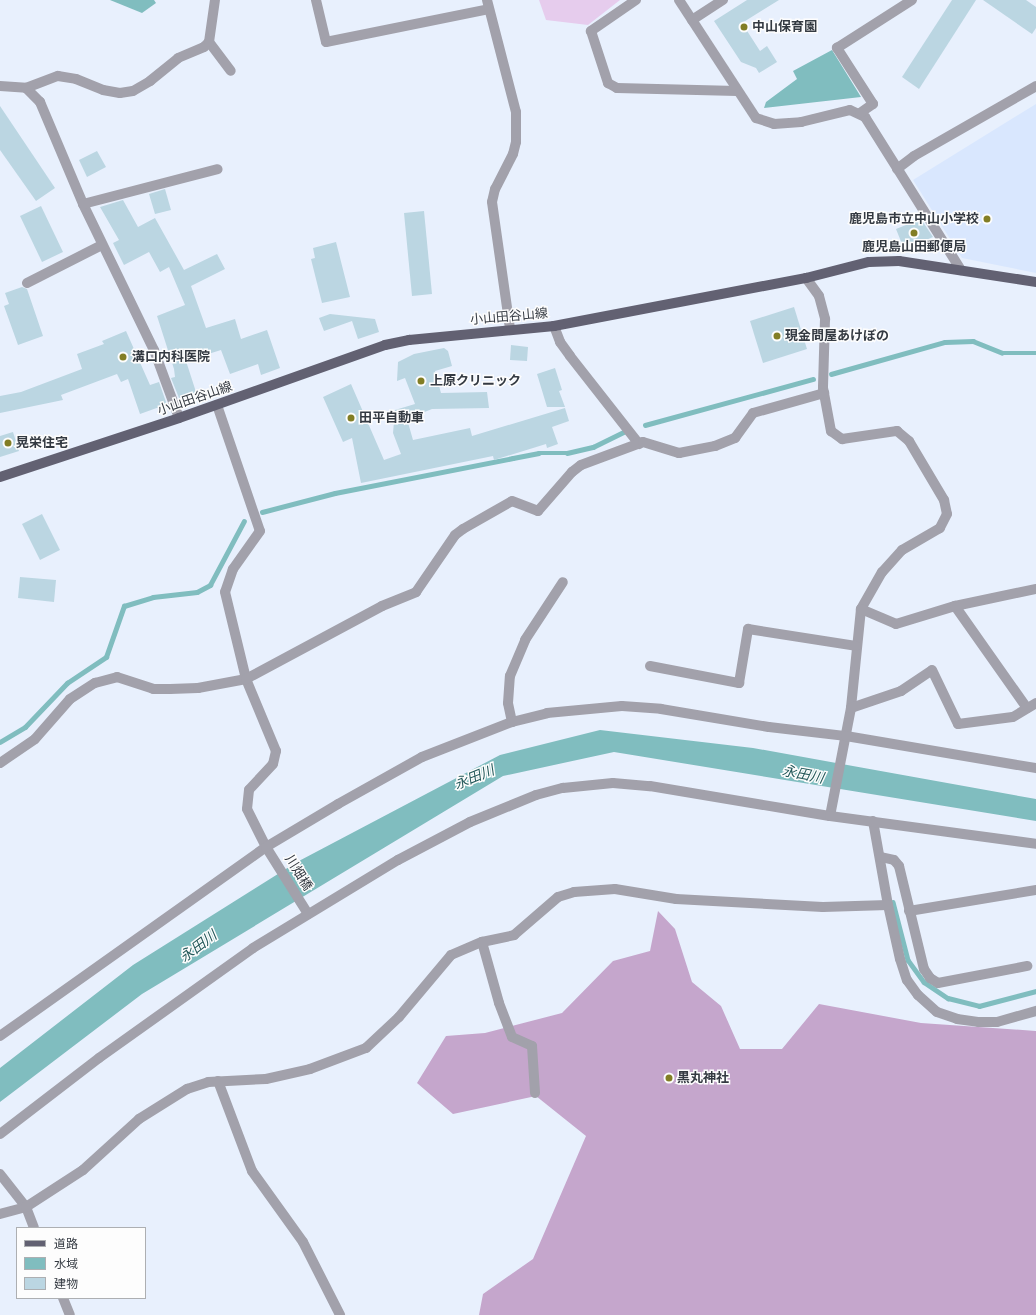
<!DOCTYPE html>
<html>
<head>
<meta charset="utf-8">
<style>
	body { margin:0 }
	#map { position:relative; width:1036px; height:1315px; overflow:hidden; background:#e8f0fd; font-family:Poppins,"Noto Sans JP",sans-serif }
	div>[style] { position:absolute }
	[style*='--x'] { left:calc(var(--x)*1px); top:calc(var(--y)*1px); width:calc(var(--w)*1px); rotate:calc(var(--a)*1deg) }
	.built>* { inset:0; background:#d9e7fe }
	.green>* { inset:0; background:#e6cced }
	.forest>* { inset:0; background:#c5a6cc }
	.water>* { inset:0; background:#80bdbf }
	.stream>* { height:4.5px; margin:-2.25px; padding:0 2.25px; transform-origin:2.25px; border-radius:2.25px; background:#80bdbf }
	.building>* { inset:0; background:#bbd6e2 }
	.minor>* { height:10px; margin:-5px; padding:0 5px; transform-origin:5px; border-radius:5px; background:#a2a1ab }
	.major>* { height:10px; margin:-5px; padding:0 5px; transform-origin:5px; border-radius:5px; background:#626172 }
	.dots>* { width:11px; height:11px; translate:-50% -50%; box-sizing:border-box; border:2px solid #fdfdfd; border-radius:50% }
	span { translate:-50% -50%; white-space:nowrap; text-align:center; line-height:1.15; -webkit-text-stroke:3px #fdfdfd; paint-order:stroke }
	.poi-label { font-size:13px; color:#343a42; font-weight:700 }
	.left { translate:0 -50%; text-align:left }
	.right { translate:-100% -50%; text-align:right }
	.street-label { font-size:13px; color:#343a42 }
	.water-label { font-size:14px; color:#24595a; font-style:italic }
	.legend { position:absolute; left:16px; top:1227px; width:130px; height:72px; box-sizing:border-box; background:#fdfdfd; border:1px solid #adafb2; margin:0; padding:5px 7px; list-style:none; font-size:12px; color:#343a42 }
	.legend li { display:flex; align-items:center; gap:8px; height:20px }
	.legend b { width:20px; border:1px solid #adafb2 }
</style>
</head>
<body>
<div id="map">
	<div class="built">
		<i style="clip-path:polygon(1036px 104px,1036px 273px,962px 258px,913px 180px)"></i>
	</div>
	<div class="green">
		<i style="clip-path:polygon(539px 0,620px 0,588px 25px,546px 20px)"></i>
	</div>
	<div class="forest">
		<i style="clip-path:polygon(658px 911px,675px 929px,692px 982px,721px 1006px,740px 1049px,782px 1049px,819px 1004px,921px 1023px,1036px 1031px,1036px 1315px,479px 1315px,483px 1294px,533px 1259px,586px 1136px,536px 1096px,453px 1114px,417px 1083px,446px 1036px,485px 1033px,562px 1013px,613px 961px,650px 951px)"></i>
	</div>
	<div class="water">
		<i style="clip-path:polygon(110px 0,154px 0,156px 3px,142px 13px)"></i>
		<i style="clip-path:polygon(832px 50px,861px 97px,764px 108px,766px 102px,797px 79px,793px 71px)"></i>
		<i style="clip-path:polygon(600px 730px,753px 748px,1036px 799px,1036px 821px,614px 752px,503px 776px,142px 994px,0 1102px,0 1068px,133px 965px,297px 862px,500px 755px)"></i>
	</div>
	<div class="stream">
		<i style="--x:831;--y:374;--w:118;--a:-15.7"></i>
		<i style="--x:945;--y:342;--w:28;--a:-2"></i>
		<i style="--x:973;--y:341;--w:31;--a:22"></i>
		<i style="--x:1002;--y:353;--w:34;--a:0"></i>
		<i style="--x:645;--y:425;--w:174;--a:-15.3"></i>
		<i style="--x:262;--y:512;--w:75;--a:-14.6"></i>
		<i style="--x:335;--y:493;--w:181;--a:-11.1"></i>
		<i style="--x:513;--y:458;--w:26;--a:-11"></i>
		<i style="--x:539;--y:453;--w:28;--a:0"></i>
		<i style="--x:567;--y:453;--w:27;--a:-13"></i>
		<i style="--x:593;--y:447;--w:34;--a:-26"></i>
		<i style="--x:0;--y:742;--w:29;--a:-31"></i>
		<i style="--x:25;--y:727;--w:61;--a:-46.3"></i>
		<i style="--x:67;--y:683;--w:47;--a:-33.7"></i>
		<i style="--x:106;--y:657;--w:54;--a:-70.6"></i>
		<i style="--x:124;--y:606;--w:30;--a:-17"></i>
		<i style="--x:153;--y:597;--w:44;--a:-6.5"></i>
		<i style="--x:197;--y:592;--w:15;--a:-28"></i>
		<i style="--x:210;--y:585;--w:72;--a:-62"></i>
		<i style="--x:893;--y:902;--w:60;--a:75.5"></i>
		<i style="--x:908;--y:960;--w:27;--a:54"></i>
		<i style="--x:924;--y:982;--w:29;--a:34"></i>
		<i style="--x:948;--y:998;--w:32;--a:14"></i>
		<i style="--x:979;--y:1006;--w:59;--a:-14.7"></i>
	</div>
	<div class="building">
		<i style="clip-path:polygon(747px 0,779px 0,742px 23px,760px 51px,767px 46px,777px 62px,759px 73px,756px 68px,741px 62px,714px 21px)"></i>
		<i style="clip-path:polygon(952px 0,976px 0,919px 89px,902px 77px)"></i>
		<i style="clip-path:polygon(983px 0,1026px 0,1036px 7px,1036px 28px,1032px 34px)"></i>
		<i style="clip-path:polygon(0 106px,55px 188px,36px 201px,0 150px)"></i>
		<i style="clip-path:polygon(97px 151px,106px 167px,87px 177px,79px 160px)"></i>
		<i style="clip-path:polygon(165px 189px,171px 210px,155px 214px,149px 194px)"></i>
		<i style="clip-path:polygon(123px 200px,138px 227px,155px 218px,184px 270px,217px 254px,225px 269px,191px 286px,206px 328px,235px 319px,241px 339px,267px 330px,280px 368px,261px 375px,258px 364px,230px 374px,221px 350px,186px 361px,196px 392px,179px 398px,171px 378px,175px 377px,174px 369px,157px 316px,185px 305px,169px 267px,160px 272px,149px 252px,124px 265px,113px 243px,119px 240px,100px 207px)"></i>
		<i style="clip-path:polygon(41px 206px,63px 252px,42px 262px,20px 216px)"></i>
		<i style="clip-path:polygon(424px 211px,432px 294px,412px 296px,404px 213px)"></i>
		<i style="clip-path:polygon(921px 219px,933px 237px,904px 249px,896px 229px)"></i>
		<i style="clip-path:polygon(336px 242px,350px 297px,322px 303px,311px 259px,315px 258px,313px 248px)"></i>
		<i style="clip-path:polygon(22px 287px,27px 289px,43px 336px,18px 345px,4px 306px,9px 304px,5px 293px)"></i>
		<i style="clip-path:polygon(794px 307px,807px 349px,763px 363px,750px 321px)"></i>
		<i style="clip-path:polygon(330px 314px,375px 319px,379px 332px,358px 339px,352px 321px,324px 331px,319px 318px)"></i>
		<i style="clip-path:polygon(126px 331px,150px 385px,159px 382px,166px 402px,165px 405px,140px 414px,128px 379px,121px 382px,117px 374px,61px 395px,63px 400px,0 413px,0 396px,21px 392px,82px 369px,77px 354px,104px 344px,102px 341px)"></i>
		<i style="clip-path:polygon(511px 345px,528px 347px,527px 361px,510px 360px)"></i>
		<i style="clip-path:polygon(444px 348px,448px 351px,452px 366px,435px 371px,441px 393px,487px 392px,489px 408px,432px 409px,407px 419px,413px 440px,470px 428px,472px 436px,565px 408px,569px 421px,552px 427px,558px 444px,547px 448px,546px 444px,494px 460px,493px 456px,361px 483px,352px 438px,343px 442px,323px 397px,351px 384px,384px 460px,401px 454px,393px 433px,395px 410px,415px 404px,405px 378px,397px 381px,398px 362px,414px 354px)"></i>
		<i style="clip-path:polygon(555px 368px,562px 390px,559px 391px,565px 407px,547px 407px,537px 374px)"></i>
		<i style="clip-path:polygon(13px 432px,19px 451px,0 457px,0 436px)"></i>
		<i style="clip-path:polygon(42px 514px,60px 550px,40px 560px,22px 524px)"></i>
		<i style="clip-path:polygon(20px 577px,56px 580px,54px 602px,18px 598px)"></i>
	</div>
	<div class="minor">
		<i style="--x:316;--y:0;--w:43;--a:76.6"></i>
		<i style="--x:326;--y:42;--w:166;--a:-11.4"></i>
		<i style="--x:487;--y:0;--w:116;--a:75.5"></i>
		<i style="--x:516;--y:112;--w:30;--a:90"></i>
		<i style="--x:516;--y:142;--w:12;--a:104"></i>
		<i style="--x:513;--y:154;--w:39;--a:117"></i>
		<i style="--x:495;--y:189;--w:13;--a:103"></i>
		<i style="--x:492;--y:202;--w:128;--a:81.9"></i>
		<i style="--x:636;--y:0;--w:55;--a:145.4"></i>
		<i style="--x:591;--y:31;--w:55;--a:71.9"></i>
		<i style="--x:608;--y:83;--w:10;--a:29"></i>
		<i style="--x:617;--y:88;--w:120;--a:1.4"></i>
		<i style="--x:679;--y:0;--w:141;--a:56.9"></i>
		<i style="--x:756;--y:118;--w:19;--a:18"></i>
		<i style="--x:774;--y:124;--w:27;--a:-4"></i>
		<i style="--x:801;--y:122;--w:50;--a:-13.8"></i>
		<i style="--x:850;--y:110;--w:17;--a:25"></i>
		<i style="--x:865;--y:117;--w:181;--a:57.9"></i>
		<i style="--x:692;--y:20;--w:37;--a:-33"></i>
		<i style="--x:209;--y:42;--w:36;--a:53"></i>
		<i style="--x:0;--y:86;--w:26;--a:4"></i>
		<i style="--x:26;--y:88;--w:20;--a:45"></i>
		<i style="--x:40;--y:102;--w:111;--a:67.1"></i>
		<i style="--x:83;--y:204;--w:162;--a:64.1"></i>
		<i style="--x:154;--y:350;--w:72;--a:69.8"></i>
		<i style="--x:26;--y:88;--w:34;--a:-21"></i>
		<i style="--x:58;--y:76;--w:18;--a:9"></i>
		<i style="--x:76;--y:79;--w:29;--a:22"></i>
		<i style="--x:103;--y:90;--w:17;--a:10"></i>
		<i style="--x:120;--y:93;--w:13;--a:-9"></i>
		<i style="--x:133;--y:91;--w:20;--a:-30"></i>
		<i style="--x:150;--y:81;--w:36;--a:-39"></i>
		<i style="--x:178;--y:58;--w:28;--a:-23"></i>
		<i style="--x:204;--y:47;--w:7;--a:-45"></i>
		<i style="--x:209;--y:42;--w:42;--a:-81.9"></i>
		<i style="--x:860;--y:113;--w:16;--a:-35"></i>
		<i style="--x:873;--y:104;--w:67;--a:-122.7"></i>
		<i style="--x:837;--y:48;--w:89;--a:-32.6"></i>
		<i style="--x:897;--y:169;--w:21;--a:-37"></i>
		<i style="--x:914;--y:156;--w:141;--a:-29.8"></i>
		<i style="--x:83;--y:204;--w:139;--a:-14.5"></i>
		<i style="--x:806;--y:278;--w:22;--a:54"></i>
		<i style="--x:819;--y:296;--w:24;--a:75"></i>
		<i style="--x:825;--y:319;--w:69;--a:91.7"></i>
		<i style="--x:823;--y:388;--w:44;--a:79.5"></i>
		<i style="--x:831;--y:431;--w:14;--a:36"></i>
		<i style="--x:842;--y:439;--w:56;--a:-8.3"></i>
		<i style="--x:897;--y:431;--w:16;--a:40"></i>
		<i style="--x:909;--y:441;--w:69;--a:59.3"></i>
		<i style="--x:944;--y:500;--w:14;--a:78"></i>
		<i style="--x:947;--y:514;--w:16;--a:117"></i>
		<i style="--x:940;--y:528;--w:44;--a:149.9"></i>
		<i style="--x:902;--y:550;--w:30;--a:132"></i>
		<i style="--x:882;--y:572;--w:43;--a:119.6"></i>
		<i style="--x:861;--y:609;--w:100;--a:95.8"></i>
		<i style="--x:851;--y:708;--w:110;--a:101"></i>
		<i style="--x:27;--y:283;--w:84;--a:-26.9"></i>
		<i style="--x:554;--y:326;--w:17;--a:69"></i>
		<i style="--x:560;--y:342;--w:17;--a:54"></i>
		<i style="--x:570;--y:356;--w:112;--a:51.9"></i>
		<i style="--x:217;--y:405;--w:133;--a:71.2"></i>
		<i style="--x:260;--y:531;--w:47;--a:125.4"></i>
		<i style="--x:233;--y:569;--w:24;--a:109"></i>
		<i style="--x:225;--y:592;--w:89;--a:76.4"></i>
		<i style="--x:246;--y:679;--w:78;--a:67.4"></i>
		<i style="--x:276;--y:751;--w:13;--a:103"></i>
		<i style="--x:273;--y:764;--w:35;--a:133"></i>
		<i style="--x:249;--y:790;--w:19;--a:96"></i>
		<i style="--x:247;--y:809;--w:42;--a:63.4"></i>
		<i style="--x:266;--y:847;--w:79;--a:57.9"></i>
		<i style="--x:955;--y:606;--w:125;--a:54.8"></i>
		<i style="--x:861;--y:609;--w:38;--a:23"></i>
		<i style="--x:896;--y:624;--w:62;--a:-17"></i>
		<i style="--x:955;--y:606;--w:83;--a:-11.9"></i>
		<i style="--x:650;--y:666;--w:91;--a:10.8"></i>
		<i style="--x:739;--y:683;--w:55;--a:-80.5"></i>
		<i style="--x:748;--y:629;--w:109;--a:8.9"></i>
		<i style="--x:851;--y:708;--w:53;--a:-18.8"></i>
		<i style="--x:901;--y:691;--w:37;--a:-34"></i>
		<i style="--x:932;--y:670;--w:60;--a:64.3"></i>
		<i style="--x:958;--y:724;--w:55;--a:-7.3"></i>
		<i style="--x:1013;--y:717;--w:27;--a:-31"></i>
		<i style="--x:512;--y:722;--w:19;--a:-102"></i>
		<i style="--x:508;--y:703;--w:27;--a:-86"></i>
		<i style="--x:510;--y:676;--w:39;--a:-67"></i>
		<i style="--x:525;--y:640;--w:69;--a:-56.8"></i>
		<i style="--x:0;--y:763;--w:42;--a:-34.4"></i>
		<i style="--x:35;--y:739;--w:53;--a:-48.8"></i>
		<i style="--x:70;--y:699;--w:30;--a:-33"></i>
		<i style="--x:95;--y:683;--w:23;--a:-15"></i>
		<i style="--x:117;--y:677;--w:38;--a:18"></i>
		<i style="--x:153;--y:689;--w:17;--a:0"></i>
		<i style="--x:170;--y:689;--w:28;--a:-2"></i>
		<i style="--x:198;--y:688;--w:49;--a:-10.6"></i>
		<i style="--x:246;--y:679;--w:154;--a:-28.2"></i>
		<i style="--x:382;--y:606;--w:37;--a:-22"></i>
		<i style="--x:416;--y:592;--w:69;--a:-55.6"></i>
		<i style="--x:455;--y:535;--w:10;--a:-37"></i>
		<i style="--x:463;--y:529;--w:56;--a:-29.7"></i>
		<i style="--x:512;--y:501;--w:28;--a:21"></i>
		<i style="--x:538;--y:511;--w:52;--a:-48.9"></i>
		<i style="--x:572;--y:472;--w:11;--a:-38"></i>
		<i style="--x:581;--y:465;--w:66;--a:-20.4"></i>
		<i style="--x:643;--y:442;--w:38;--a:17"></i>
		<i style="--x:679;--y:453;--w:37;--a:-11"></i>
		<i style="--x:715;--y:446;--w:22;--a:-22"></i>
		<i style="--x:735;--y:438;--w:31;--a:-54"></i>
		<i style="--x:753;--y:413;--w:74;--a:-15.7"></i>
		<i style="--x:873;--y:821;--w:85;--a:79.9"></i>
		<i style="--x:888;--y:905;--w:55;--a:77.5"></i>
		<i style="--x:900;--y:959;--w:22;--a:72"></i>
		<i style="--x:907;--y:980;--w:19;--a:54"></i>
		<i style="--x:918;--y:995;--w:25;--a:42"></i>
		<i style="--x:937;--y:1012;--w:21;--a:19"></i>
		<i style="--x:957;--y:1019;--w:21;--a:8"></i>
		<i style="--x:978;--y:1022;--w:19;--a:0"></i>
		<i style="--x:997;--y:1022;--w:41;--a:-15.8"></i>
		<i style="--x:881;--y:857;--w:13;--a:13"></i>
		<i style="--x:894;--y:860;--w:8;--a:50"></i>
		<i style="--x:899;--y:866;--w:106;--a:76.4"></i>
		<i style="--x:924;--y:969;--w:11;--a:56"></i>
		<i style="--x:930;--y:978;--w:9;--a:32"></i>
		<i style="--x:938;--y:983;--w:91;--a:-10.8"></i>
		<i style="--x:909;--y:911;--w:129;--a:-9.4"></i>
		<i style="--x:482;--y:942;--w:63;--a:74.4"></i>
		<i style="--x:499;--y:1003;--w:36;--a:69"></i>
		<i style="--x:512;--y:1037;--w:22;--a:24"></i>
		<i style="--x:532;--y:1046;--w:47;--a:86.3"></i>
		<i style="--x:0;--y:1036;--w:326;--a:-35.4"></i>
		<i style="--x:266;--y:847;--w:84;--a:-30.8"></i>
		<i style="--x:338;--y:804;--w:96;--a:-29.2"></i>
		<i style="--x:422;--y:757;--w:97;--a:-21.3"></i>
		<i style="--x:512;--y:722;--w:36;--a:-14"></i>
		<i style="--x:547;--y:713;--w:75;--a:-5.3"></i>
		<i style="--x:622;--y:706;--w:39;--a:4"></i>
		<i style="--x:661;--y:709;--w:109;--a:9.5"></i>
		<i style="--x:769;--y:727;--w:78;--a:6.7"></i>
		<i style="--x:846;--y:736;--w:193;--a:9.6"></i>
		<i style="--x:218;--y:1081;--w:96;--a:69.3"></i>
		<i style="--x:252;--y:1171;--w:87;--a:54.3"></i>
		<i style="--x:303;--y:1242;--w:82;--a:63.1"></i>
		<i style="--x:0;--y:1134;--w:125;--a:-37.5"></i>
		<i style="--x:99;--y:1058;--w:189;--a:-35.5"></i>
		<i style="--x:253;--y:948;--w:170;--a:-31.3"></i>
		<i style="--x:398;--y:860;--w:81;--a:-27.8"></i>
		<i style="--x:470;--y:822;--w:71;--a:-22.2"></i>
		<i style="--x:536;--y:795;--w:28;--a:-15"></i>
		<i style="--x:563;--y:788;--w:50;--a:-5.7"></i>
		<i style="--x:613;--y:783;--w:37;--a:5"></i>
		<i style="--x:650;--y:786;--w:182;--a:9.5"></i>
		<i style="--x:830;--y:816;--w:208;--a:7.7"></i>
		<i style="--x:0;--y:1174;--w:42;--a:51.8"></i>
		<i style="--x:26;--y:1207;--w:22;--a:69"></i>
		<i style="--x:0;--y:1214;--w:27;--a:-15"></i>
		<i style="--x:26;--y:1207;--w:68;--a:-33"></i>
		<i style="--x:83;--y:1170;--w:76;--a:-42.3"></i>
		<i style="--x:139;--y:1119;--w:57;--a:-32"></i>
		<i style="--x:187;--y:1089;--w:22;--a:-18"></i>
		<i style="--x:208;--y:1082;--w:58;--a:-3"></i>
		<i style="--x:266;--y:1079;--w:45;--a:-12.8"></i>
		<i style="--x:310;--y:1069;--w:60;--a:-20.6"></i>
		<i style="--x:366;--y:1048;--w:45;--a:-43.2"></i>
		<i style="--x:399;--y:1017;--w:81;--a:-50"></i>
		<i style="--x:451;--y:955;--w:34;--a:-23"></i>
		<i style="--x:482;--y:942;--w:33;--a:-12"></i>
		<i style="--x:514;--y:935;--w:58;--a:-40.8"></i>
		<i style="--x:558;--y:897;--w:17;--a:-17"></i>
		<i style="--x:574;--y:892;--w:41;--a:-4.2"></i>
		<i style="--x:615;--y:889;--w:62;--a:9.3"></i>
		<i style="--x:676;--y:899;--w:147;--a:3.1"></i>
		<i style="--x:823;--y:907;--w:65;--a:-1.8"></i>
		<i style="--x:63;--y:1298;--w:18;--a:68"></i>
	</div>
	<div class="major">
		<i style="--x:0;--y:477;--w:188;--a:-18.2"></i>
		<i style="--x:179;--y:418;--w:219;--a:-19.5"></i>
		<i style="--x:385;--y:345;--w:25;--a:-12"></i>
		<i style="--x:409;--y:340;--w:146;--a:-5.5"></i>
		<i style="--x:554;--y:326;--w:257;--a:-10.8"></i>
		<i style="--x:806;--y:278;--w:65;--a:-14.3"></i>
		<i style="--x:869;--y:262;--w:30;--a:-2"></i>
		<i style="--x:899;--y:261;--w:139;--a:8.7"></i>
	</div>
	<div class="dots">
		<i style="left:744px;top:27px;background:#827e25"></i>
		<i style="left:987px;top:219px;background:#827e25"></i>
		<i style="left:914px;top:233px;background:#827e25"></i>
		<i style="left:777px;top:336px;background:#827e25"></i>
		<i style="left:123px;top:357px;background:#827e25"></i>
		<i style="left:421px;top:381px;background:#827e25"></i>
		<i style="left:351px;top:418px;background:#827e25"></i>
		<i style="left:8px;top:443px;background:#827e25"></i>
		<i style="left:669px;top:1078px;background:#827e25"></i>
	</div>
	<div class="poi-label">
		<span class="left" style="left:752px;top:27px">中山保育園</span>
		<span class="right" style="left:979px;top:219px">鹿児島市立中山小学校</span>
		<span style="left:914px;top:247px">鹿児島山田郵便局</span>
		<span class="left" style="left:785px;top:336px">現金問屋あけぼの</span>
		<span class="left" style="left:132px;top:357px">溝口内科医院</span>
		<span class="left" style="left:430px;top:381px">上原クリニック</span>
		<span class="left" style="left:359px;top:418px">田平自動車</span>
		<span class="left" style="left:16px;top:443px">晃栄住宅</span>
		<span class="left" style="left:677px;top:1078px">黒丸神社</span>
	</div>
	<div class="street-label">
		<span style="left:509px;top:317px;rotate:-5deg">小山田谷山線</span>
		<span style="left:195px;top:399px;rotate:-19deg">小山田谷山線</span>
		<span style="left:298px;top:873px;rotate:58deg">川畑橋</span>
	</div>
	<div class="water-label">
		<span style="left:803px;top:774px;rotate:11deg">永田川</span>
		<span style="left:474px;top:777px;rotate:-22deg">永田川</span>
		<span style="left:198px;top:946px;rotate:-37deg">永田川</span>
	</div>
	<ul class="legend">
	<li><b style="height:5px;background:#626172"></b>道路</li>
	<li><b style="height:11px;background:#80bdbf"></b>水域</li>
	<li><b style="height:11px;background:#bbd6e2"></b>建物</li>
	</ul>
</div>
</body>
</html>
